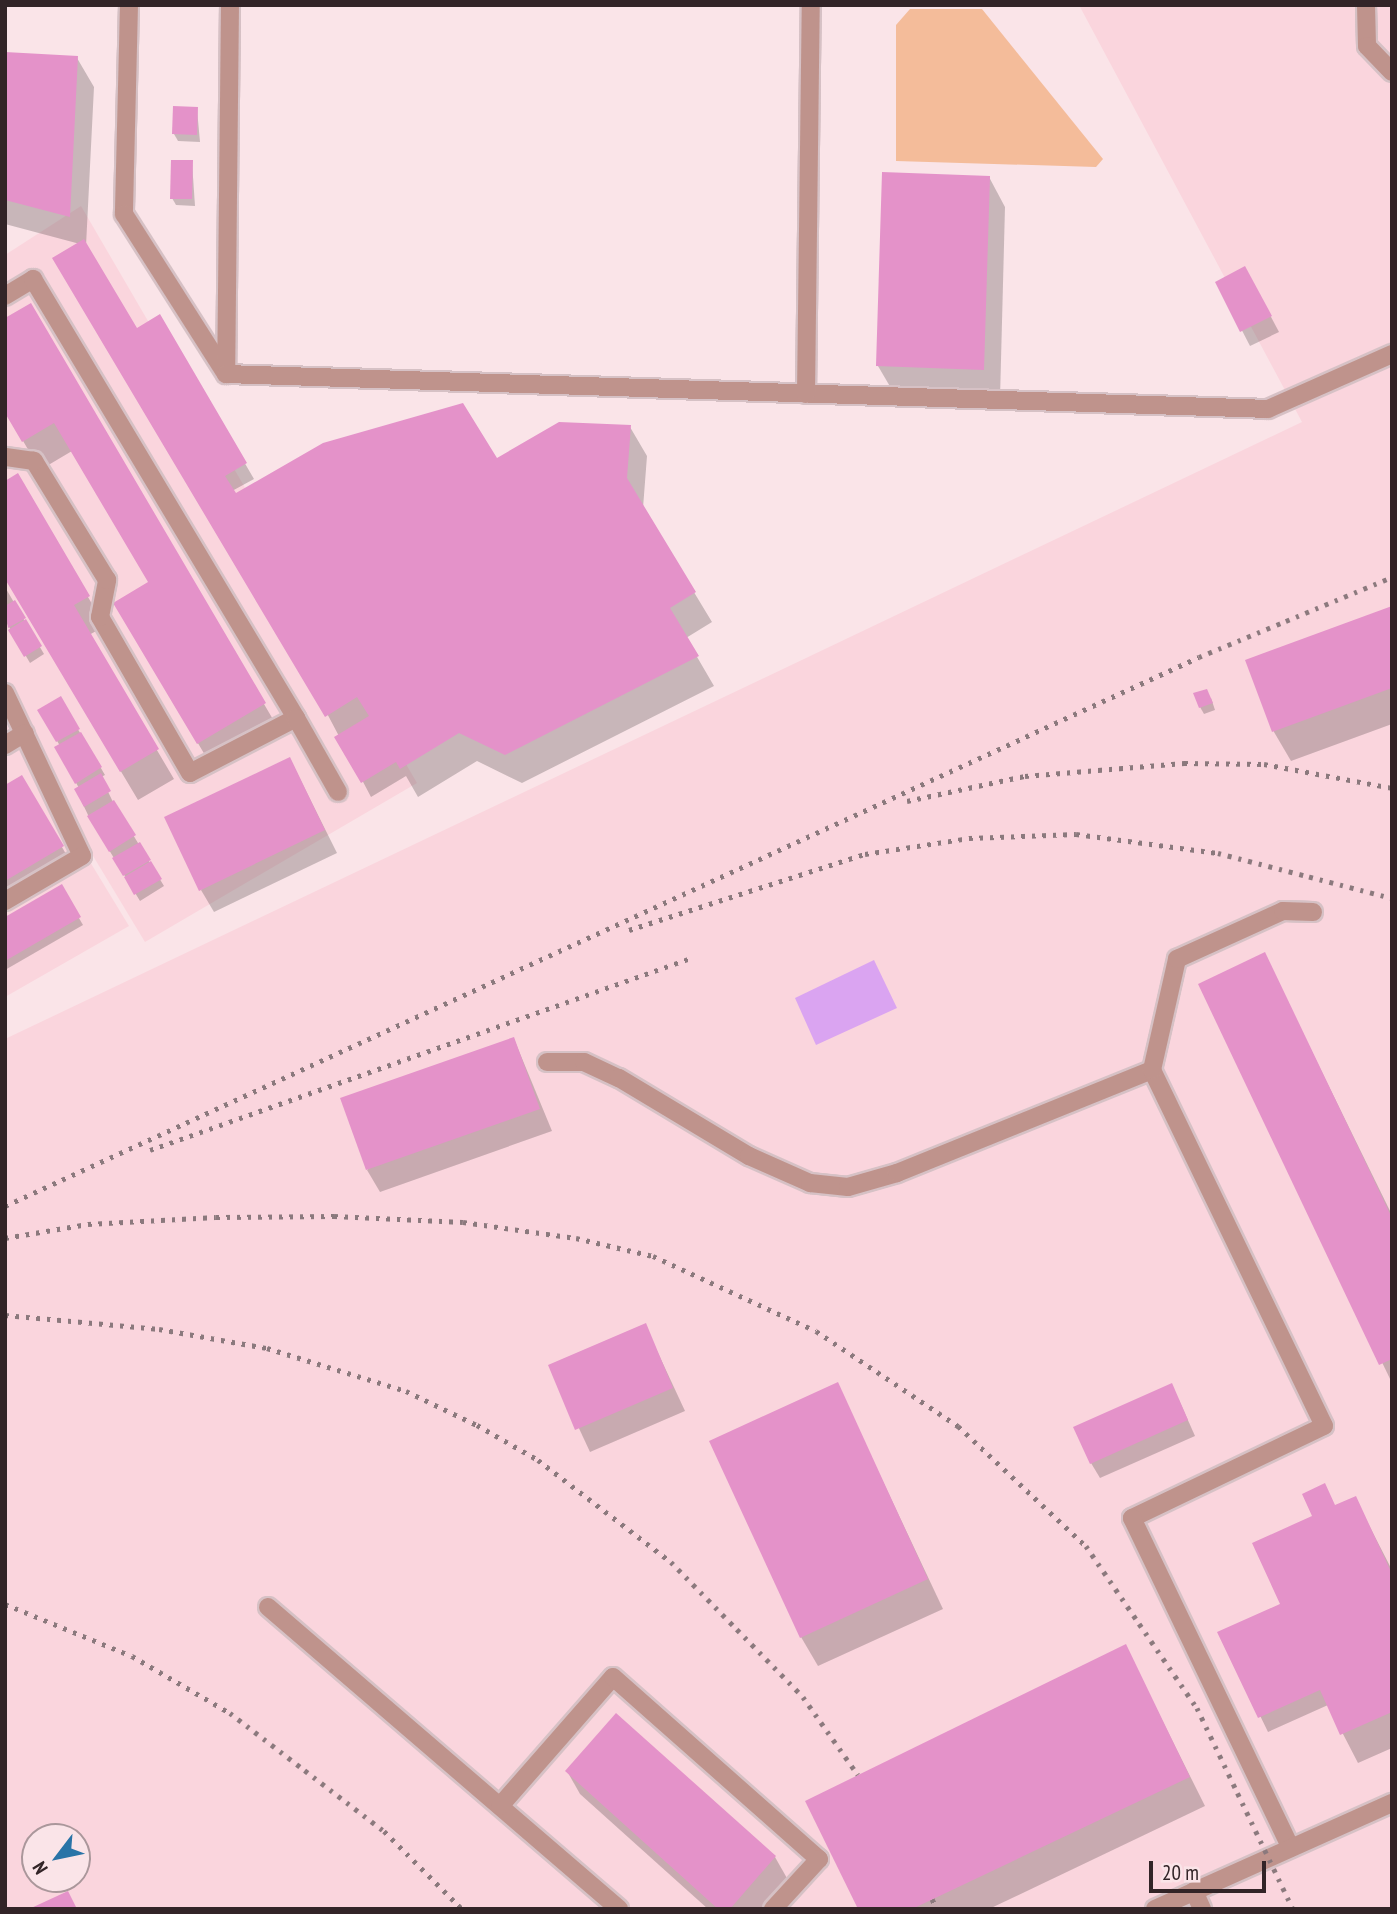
<!DOCTYPE html>
<html>
<head>
<meta charset="utf-8">
<style>
	body { margin:0 }
	#map { position:relative; width:1397px; height:1914px; overflow:hidden; background:#fae4e8; font-family:"PT Sans Narrow",sans-serif }
	div>[style] { position:absolute }
	[style*='--x'] { left:calc(var(--x)*1px); top:calc(var(--y)*1px); width:calc(var(--w)*1px); rotate:calc(var(--a)*1deg) }
	.built>* { inset:0; background:#fad5dd }
	.green>* { inset:0; background:#f4bc9a }
	.water>* { inset:0; background:#daa4f1 }
	.shadow>* { inset:0; background:#0003 }
	.building>* { inset:0; background:#e492c9 }
	.roads { filter:drop-shadow(2px 0 #d6c1c5) drop-shadow(-2px 0 #d6c1c5) drop-shadow(0 2px #d6c1c5) drop-shadow(0 -2px #d6c1c5) }
	.service>* { height:18px; margin:-9px; padding:0 9px; transform-origin:9px; border-radius:9px; background:#bf938c }
	.rail>* { height:5px; margin-top:-2.5px; transform-origin:0; background:repeating-linear-gradient(90deg,#8b797d 0 3.5px,transparent 0 10.5px) }
	span { translate:-50% -50%; white-space:nowrap; text-align:center; line-height:1.15; -webkit-text-stroke:5px #fae4e8; paint-order:stroke }
	.frame { position:absolute; inset:0; border:7px solid #322427; pointer-events:none }
	.north { position:absolute; left:21px; top:1823px; width:70px; height:70px; box-sizing:border-box; background:#fae4e8; border:2px solid #aa979b; border-radius:50%; rotate:238deg; font-size:19px; font-weight:700; line-height:28px; text-align:center; color:#322427 }
	.north::after { content:''; display:block; margin:auto; width:24px; height:32px; background:#2974a7; clip-path:polygon(50% 0,100% 100%,50% 72%,0 100%) }
	.scale { position:absolute; left:1149px; top:1861px; width:117px; height:32px; box-sizing:border-box; border:4px solid #322427; border-top:0; padding-left:9px; font-size:21px; line-height:24px; white-space:nowrap; color:#322427; -webkit-text-stroke:5px #fae4e8; paint-order:stroke }
</style>
</head>
<body>
<div id="map">
	<div class="built">
		<i style="clip-path:polygon(evenodd,1079px 5px,1392px 5px,1392px 1909px,5px 1909px,5px 1039px,1302px 422px,1079px 5px,35px 1837px,77px 1837px,77px 1879px,35px 1879px,35px 1837px)"></i>
		<i style="clip-path:polygon(81px 206px,417px 783px,145px 942px,5px 710px,5px 255px)"></i>
		<i style="clip-path:polygon(5px 722px,129px 926px,5px 997px)"></i>
	</div>
	<div class="green">
		<i style="clip-path:polygon(910px 9px,982px 9px,1103px 159px,1096px 167px,896px 161px,896px 25px)"></i>
	</div>
	<div class="water">
		<i style="clip-path:polygon(874px 960px,897px 1008px,816px 1045px,795px 998px)"></i>
	</div>
	<div class="shadow">
		<i style="clip-path:polygon(5px 54px,77px 58px,94px 87px,86px 246px,147px 348px,159px 316px,254px 479px,232px 491px,249px 519px,630px 427px,647px 456px,643px 508px,712px 622px,686px 638px,714px 686px,522px 783px,477px 761px,418px 797px,406px 776px,371px 797px,80px 244px,5px 224px)"></i>
		<i style="clip-path:polygon(197px 109px,200px 142px,178px 141px,174px 134px)"></i>
		<i style="clip-path:polygon(192px 162px,195px 206px,176px 205px,172px 198px)"></i>
		<i style="clip-path:polygon(989px 177px,1005px 207px,1000px 399px,895px 395px,878px 366px)"></i>
		<i style="clip-path:polygon(1217px 282px,1253px 283px,1279px 332px,1250px 346px)"></i>
		<i style="clip-path:polygon(30px 306px,281px 733px,215px 772px,115px 603px,150px 583px,72px 451px,40px 470px,5px 410px)"></i>
		<i style="clip-path:polygon(17px 476px,105px 626px,89px 635px,174px 779px,138px 800px,5px 577px)"></i>
		<i style="clip-path:polygon(5px 587px,44px 654px,30px 663px,5px 620px)"></i>
		<i style="clip-path:polygon(1392px 608px,1392px 724px,1291px 761px,1274px 732px,1248px 661px)"></i>
		<i style="clip-path:polygon(1211px 698px,1215px 710px,1204px 714px,1200px 707px)"></i>
		<i style="clip-path:polygon(60px 699px,105px 775px,101px 777px,112px 800px,164px 886px,140px 901px,89px 817px,76px 790px,79px 788px,56px 748px,60px 746px,40px 711px)"></i>
		<i style="clip-path:polygon(290px 759px,337px 853px,214px 912px,201px 890px)"></i>
		<i style="clip-path:polygon(22px 778px,66px 854px,5px 890px,5px 787px)"></i>
		<i style="clip-path:polygon(61px 887px,83px 925px,5px 970px,5px 919px)"></i>
		<i style="clip-path:polygon(1264px 954px,1392px 1215px,1392px 1383px,1200px 985px)"></i>
		<i style="clip-path:polygon(514px 1039px,552px 1131px,380px 1192px,367px 1170px)"></i>
		<i style="clip-path:polygon(645px 1325px,685px 1411px,590px 1452px,550px 1366px)"></i>
		<i style="clip-path:polygon(837px 1384px,943px 1609px,818px 1666px,801px 1637px)"></i>
		<i style="clip-path:polygon(1179px 1400px,1195px 1436px,1100px 1478px,1091px 1463px)"></i>
		<i style="clip-path:polygon(1355px 1498px,1392px 1570px,1392px 1748px,1358px 1763px,1328px 1705px,1268px 1732px,1220px 1633px,1279px 1606px,1335px 1507px)"></i>
		<i style="clip-path:polygon(1125px 1646px,1205px 1806px,989px 1909px,859px 1909px)"></i>
		<i style="clip-path:polygon(616px 1715px,775px 1857px,788px 1880px,762px 1909px,708px 1909px,580px 1794px,567px 1771px)"></i>
	</div>
	<div class="building">
		<i style="clip-path:polygon(5px 52px,78px 56px,70px 217px,5px 200px)"></i>
		<i style="clip-path:polygon(173px 106px,198px 107px,197px 135px,172px 134px)"></i>
		<i style="clip-path:polygon(171px 160px,193px 160px,192px 199px,170px 199px)"></i>
		<i style="clip-path:polygon(882px 172px,990px 176px,984px 370px,876px 366px)"></i>
		<i style="clip-path:polygon(84px 239px,137px 328px,160px 314px,247px 463px,225px 476px,236px 493px,323px 443px,463px 403px,497px 458px,559px 422px,631px 425px,627px 478px,696px 592px,670px 608px,699px 656px,505px 755px,459px 733px,400px 769px,396px 762px,361px 783px,334px 737px,369px 716px,357px 697px,325px 717px,52px 258px)"></i>
		<i style="clip-path:polygon(1245px 266px,1272px 316px,1240px 332px,1215px 282px)"></i>
		<i style="clip-path:polygon(31px 303px,266px 703px,197px 744px,113px 603px,148px 582px,54px 423px,22px 442px,5px 413px,5px 318px)"></i>
		<i style="clip-path:polygon(18px 473px,90px 596px,74px 605px,159px 749px,120px 772px,5px 579px,5px 481px)"></i>
		<i style="clip-path:polygon(15px 600px,26px 618px,8px 628px,5px 606px)"></i>
		<i style="clip-path:polygon(1392px 606px,1392px 688px,1272px 732px,1245px 660px)"></i>
		<i style="clip-path:polygon(26px 619px,42px 646px,24px 657px,8px 630px)"></i>
		<i style="clip-path:polygon(1207px 689px,1213px 703px,1199px 708px,1193px 693px)"></i>
		<i style="clip-path:polygon(61px 696px,80px 729px,56px 742px,37px 710px)"></i>
		<i style="clip-path:polygon(81px 732px,102px 767px,75px 784px,54px 747px)"></i>
		<i style="clip-path:polygon(290px 757px,325px 830px,199px 891px,164px 817px)"></i>
		<i style="clip-path:polygon(101px 773px,111px 791px,84px 807px,74px 789px)"></i>
		<i style="clip-path:polygon(22px 775px,64px 846px,5px 881px,5px 785px)"></i>
		<i style="clip-path:polygon(114px 800px,136px 835px,109px 852px,87px 816px)"></i>
		<i style="clip-path:polygon(140px 842px,151px 860px,123px 876px,112px 858px)"></i>
		<i style="clip-path:polygon(151px 861px,162px 879px,134px 895px,124px 877px)"></i>
		<i style="clip-path:polygon(62px 884px,81px 917px,5px 961px,5px 917px)"></i>
		<i style="clip-path:polygon(1265px 952px,1392px 1218px,1392px 1359px,1379px 1365px,1198px 984px)"></i>
		<i style="clip-path:polygon(514px 1037px,540px 1109px,366px 1170px,340px 1098px)"></i>
		<i style="clip-path:polygon(646px 1323px,673px 1388px,575px 1430px,548px 1365px)"></i>
		<i style="clip-path:polygon(838px 1382px,928px 1579px,800px 1638px,709px 1441px)"></i>
		<i style="clip-path:polygon(1172px 1383px,1188px 1420px,1090px 1464px,1073px 1427px)"></i>
		<i style="clip-path:polygon(1325px 1483px,1335px 1505px,1356px 1496px,1392px 1574px,1392px 1712px,1340px 1735px,1320px 1690px,1258px 1718px,1217px 1632px,1280px 1604px,1252px 1543px,1312px 1516px,1302px 1494px)"></i>
		<i style="clip-path:polygon(1126px 1644px,1190px 1777px,912px 1909px,858px 1909px,805px 1801px)"></i>
		<i style="clip-path:polygon(616px 1713px,776px 1856px,730px 1909px,718px 1909px,565px 1771px)"></i>
		<i style="clip-path:polygon(68px 1891px,77px 1909px,29px 1909px)"></i>
	</div>
	<div class="roads">
		<div class="service">
			<i style="--x:129;--y:5;--w:209;--a:91.4"></i>
			<i style="--x:124;--y:214;--w:190;--a:57.5"></i>
			<i style="--x:230;--y:5;--w:369;--a:90.6"></i>
			<i style="--x:226;--y:374;--w:1043;--a:1.92"></i>
			<i style="--x:1268;--y:409;--w:136;--a:-23.9"></i>
			<i style="--x:1366;--y:5;--w:41;--a:88.6"></i>
			<i style="--x:1367;--y:46;--w:36;--a:46"></i>
			<i style="--x:5;--y:296;--w:33;--a:-31"></i>
			<i style="--x:33;--y:279;--w:512;--a:59.07"></i>
			<i style="--x:296;--y:718;--w:119;--a:152.6"></i>
			<i style="--x:190;--y:773;--w:180;--a:-120"></i>
			<i style="--x:100;--y:617;--w:38;--a:-79"></i>
			<i style="--x:107;--y:580;--w:140;--a:-121.5"></i>
			<i style="--x:34;--y:461;--w:29;--a:-172"></i>
			<i style="--x:806;--y:394;--w:389;--a:-89.3"></i>
			<i style="--x:5;--y:693;--w:180;--a:64.7"></i>
			<i style="--x:82;--y:856;--w:89;--a:149.7"></i>
			<i style="--x:296;--y:718;--w:85;--a:60.4"></i>
			<i style="--x:5;--y:745;--w:23;--a:-31"></i>
			<i style="--x:547;--y:1062;--w:37;--a:0"></i>
			<i style="--x:584;--y:1062;--w:38;--a:25"></i>
			<i style="--x:619;--y:1078;--w:152;--a:31"></i>
			<i style="--x:749;--y:1156;--w:67;--a:23.9"></i>
			<i style="--x:810;--y:1183;--w:38;--a:6"></i>
			<i style="--x:848;--y:1187;--w:51;--a:-15.9"></i>
			<i style="--x:897;--y:1173;--w:275;--a:-22"></i>
			<i style="--x:1152;--y:1070;--w:395;--a:64.2"></i>
			<i style="--x:1324;--y:1426;--w:213;--a:154.4"></i>
			<i style="--x:1132;--y:1518;--w:366;--a:64.3"></i>
			<i style="--x:1152;--y:1070;--w:114;--a:-77.3"></i>
			<i style="--x:1177;--y:959;--w:116;--a:-24.4"></i>
			<i style="--x:1283;--y:911;--w:30;--a:2"></i>
			<i style="--x:268;--y:1607;--w:463;--a:40.7"></i>
			<i style="--x:500;--y:1806;--w:171;--a:-48.8"></i>
			<i style="--x:613;--y:1677;--w:275;--a:41.5"></i>
			<i style="--x:819;--y:1859;--w:68;--a:132.6"></i>
			<i style="--x:1194;--y:1891;--w:20;--a:66"></i>
			<i style="--x:1155;--y:1909;--w:260;--a:-24.1"></i>
		</div>
	</div>
	<div class="rail">
		<i style="--x:907;--y:801;--w:121;--a:-12"></i>
		<i style="--x:1025;--y:776;--w:160;--a:-4.7"></i>
		<i style="--x:1184;--y:763;--w:80;--a:0.7"></i>
		<i style="--x:1264;--y:764;--w:130;--a:10.6"></i>
		<i style="--x:629;--y:930;--w:248;--a:-17.9"></i>
		<i style="--x:865;--y:854;--w:105;--a:-8.7"></i>
		<i style="--x:969;--y:838;--w:107;--a:-2.1"></i>
		<i style="--x:1076;--y:834;--w:143;--a:7.6"></i>
		<i style="--x:1218;--y:853;--w:180;--a:14.5"></i>
		<i style="--x:150;--y:1150;--w:574;--a:-19.54"></i>
		<i style="--x:5;--y:1206;--w:1314;--a:-24.69"></i>
		<i style="--x:1199;--y:657;--w:209;--a:-22.5"></i>
		<i style="--x:5;--y:1238;--w:84;--a:-9.6"></i>
		<i style="--x:88;--y:1224;--w:128;--a:-3.1"></i>
		<i style="--x:216;--y:1217;--w:118;--a:-0.5"></i>
		<i style="--x:334;--y:1216;--w:129;--a:2.7"></i>
		<i style="--x:463;--y:1222;--w:114;--a:8.1"></i>
		<i style="--x:576;--y:1238;--w:79;--a:13.2"></i>
		<i style="--x:653;--y:1256;--w:179;--a:24.7"></i>
		<i style="--x:816;--y:1331;--w:171;--a:33.8"></i>
		<i style="--x:958;--y:1426;--w:175;--a:43.2"></i>
		<i style="--x:1086;--y:1546;--w:196;--a:55.6"></i>
		<i style="--x:1197;--y:1708;--w:223;--a:64.5"></i>
		<i style="--x:5;--y:1315;--w:155;--a:5.2"></i>
		<i style="--x:159;--y:1329;--w:110;--a:10"></i>
		<i style="--x:267;--y:1348;--w:145;--a:17.2"></i>
		<i style="--x:406;--y:1391;--w:79;--a:25.6"></i>
		<i style="--x:477;--y:1425;--w:70;--a:29.8"></i>
		<i style="--x:538;--y:1460;--w:168;--a:37.5"></i>
		<i style="--x:671;--y:1562;--w:189;--a:45.6"></i>
		<i style="--x:803;--y:1697;--w:95;--a:54.8"></i>
		<i style="--x:5;--y:1604;--w:137;--a:22.3"></i>
		<i style="--x:132;--y:1656;--w:113;--a:30.2"></i>
		<i style="--x:230;--y:1713;--w:194;--a:37.5"></i>
		<i style="--x:384;--y:1831;--w:110;--a:45"></i>
		<i style="--x:932;--y:1899;--w:11;--a:63"></i>
	</div>
	<div class="frame"></div>
	<div class="north">N</div>
	<div class="scale">20 m</div>
</div>
</body>
</html>
